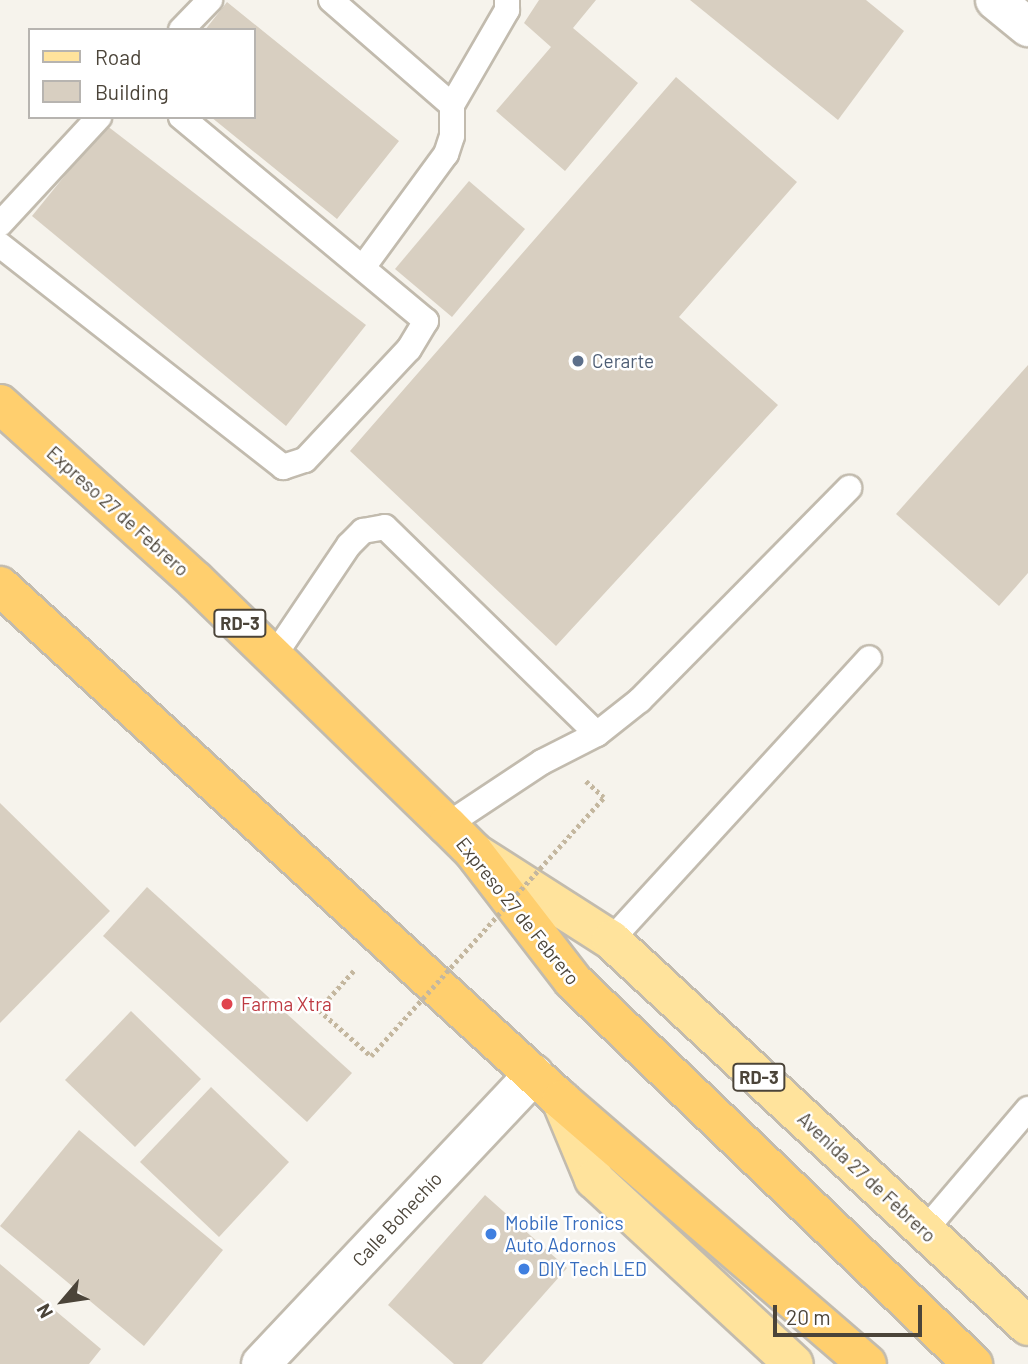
<!DOCTYPE html>
<html>
<head>
<meta charset="utf-8">
<style>
	body { margin:0 }
	#map { position:relative; width:1028px; height:1364px; overflow:hidden; background:#f6f3ec; font-family:Barlow,sans-serif }
	div>[style] { position:absolute }
	[style*='--x'] { left:calc(var(--x)*1px); top:calc(var(--y)*1px); width:calc(var(--w)*1px); rotate:calc(var(--a)*1deg) }
	.building>* { inset:0; background:#d8cfc1 }
	.path>* { height:4.5px; margin-top:-2.25px; transform-origin:0; background:repeating-linear-gradient(90deg,#c4b79f 0 3.5px,transparent 0 7px) }
	.roads { filter:drop-shadow(2px 0 #c2bbae) drop-shadow(-2px 0 #c2bbae) drop-shadow(0 2px #c2bbae) drop-shadow(0 -2px #c2bbae) }
	.service>* { height:24px; margin:-12px; padding:0 12px; transform-origin:12px; border-radius:12px; background:#fff }
	.minor>* { height:38px; margin:-19px; padding:0 19px; transform-origin:19px; border-radius:19px; background:#fff }
	.primary>* { height:38px; margin:-19px; padding:0 19px; transform-origin:19px; border-radius:19px; background:#ffe39c }
	.motorway>* { height:38px; margin:-19px; padding:0 19px; transform-origin:19px; border-radius:19px; background:#ffcf6e }
	.path-bridge>* { height:4.5px; margin-top:-2.25px; transform-origin:0; background:repeating-linear-gradient(90deg,#c4b79f 0 3.5px,transparent 0 7px) }
	.dots>* { width:19px; height:19px; translate:-50% -50%; box-sizing:border-box; border:4px solid #fff; border-radius:50% }
	span { translate:-50% -50%; white-space:nowrap; text-align:center; line-height:1.15; -webkit-text-stroke:5px #fff; paint-order:stroke }
	.shield-label span { padding:2px 5px; background:#fff; border:2px solid; border-radius:5px; -webkit-text-stroke-width:0 }
	.shield-label { font-size:18px; color:#4b4439; font-weight:700 }
	.service-label { font-size:19px; color:#4e5e75 }
	.left { translate:0 -50%; text-align:left }
	.street-label { font-size:19px; color:#4b4439 }
	.health-label { font-size:19px; color:#be3a42 }
	.shop-label { font-size:19px; color:#366cbe }
	.legend { position:absolute; left:28px; top:28px; width:228px; height:91px; box-sizing:border-box; background:#fff; border:2px solid #b7b4b0; margin:0; padding:9px 12px; list-style:none; font-size:21px; color:#4b4439 }
	.legend li { display:flex; align-items:center; gap:14px; height:35px }
	.legend b { width:35px; border:2px solid #b7b4b0 }
	.north { position:absolute; left:28px; top:1266px; width:70px; height:70px; -webkit-text-stroke:5px #fff; paint-order:stroke; rotate:241deg; font-size:19px; font-weight:700; line-height:28px; text-align:center; color:#4b4439 }
	.north::after { content:''; display:block; margin:auto; width:24px; height:32px; background:#4b4439; clip-path:polygon(50% 0,100% 100%,50% 72%,0 100%) }
	.scale { position:absolute; left:773px; top:1305px; width:149px; height:32px; box-sizing:border-box; border:4px solid #4b4439; border-top:0; padding-left:9px; font-size:21px; line-height:24px; white-space:nowrap; color:#4b4439; -webkit-text-stroke:5px #fff; paint-order:stroke }
</style>
</head>
<body>
<div id="map">
	<div class="building">
		<i style="clip-path:polygon(539px 0,596px 0,573px 28px,638px 83px,565px 171px,496px 111px,551px 47px,524px 23px)"></i>
		<i style="clip-path:polygon(690px 0,866px 0,904px 31px,838px 120px)"></i>
		<i style="clip-path:polygon(227px 2px,399px 141px,337px 219px,211px 117px,254px 117px,254px 30px,205px 30px)"></i>
		<i style="clip-path:polygon(676px 77px,797px 182px,679px 317px,778px 405px,556px 646px,350px 451px)"></i>
		<i style="clip-path:polygon(106px 125px,366px 325px,286px 426px,32px 216px)"></i>
		<i style="clip-path:polygon(469px 181px,525px 229px,452px 317px,395px 269px)"></i>
		<i style="clip-path:polygon(1028px 365px,1028px 573px,999px 606px,896px 514px)"></i>
		<i style="clip-path:polygon(0 803px,110px 911px,0 1023px)"></i>
		<i style="clip-path:polygon(147px 887px,352px 1073px,307px 1122px,103px 936px)"></i>
		<i style="clip-path:polygon(131px 1011px,201px 1079px,135px 1147px,65px 1080px)"></i>
		<i style="clip-path:polygon(211px 1087px,289px 1162px,219px 1237px,140px 1162px)"></i>
		<i style="clip-path:polygon(79px 1130px,223px 1250px,144px 1346px,0 1226px)"></i>
		<i style="clip-path:polygon(485px 1195px,567px 1268px,482px 1364px,454px 1364px,388px 1305px)"></i>
		<i style="clip-path:polygon(0 1264px,101px 1349px,89px 1364px,0 1364px)"></i>
	</div>
	<div class="path">
		<i style="--x:586;--y:781;--w:24;--a:42"></i>
		<i style="--x:354;--y:971;--w:52;--a:131.9"></i>
		<i style="--x:319;--y:1010;--w:69;--a:41.5"></i>
	</div>
	<div class="roads">
		<div class="service">
			<i style="--x:331;--y:0;--w:160;--a:41"></i>
			<i style="--x:452;--y:105;--w:31;--a:90"></i>
			<i style="--x:452;--y:136;--w:19;--a:108"></i>
			<i style="--x:446;--y:154;--w:139;--a:126.2"></i>
			<i style="--x:181;--y:30;--w:42;--a:-46"></i>
			<i style="--x:452;--y:105;--w:110;--a:-59.9"></i>
			<i style="--x:507;--y:10;--w:10;--a:-90"></i>
			<i style="--x:0;--y:224;--w:146;--a:-47.2"></i>
			<i style="--x:0;--y:245;--w:360;--a:38.1"></i>
			<i style="--x:283;--y:467;--w:23;--a:-18"></i>
			<i style="--x:305;--y:460;--w:152;--a:-46.9"></i>
			<i style="--x:409;--y:349;--w:33;--a:-59"></i>
			<i style="--x:426;--y:321;--w:319;--a:-140.2"></i>
			<i style="--x:274;--y:656;--w:134;--a:-56"></i>
			<i style="--x:349;--y:545;--w:20;--a:-45"></i>
			<i style="--x:363;--y:531;--w:22;--a:-10"></i>
			<i style="--x:385;--y:527;--w:296;--a:44.3"></i>
			<i style="--x:597;--y:734;--w:55;--a:-38.3"></i>
			<i style="--x:640;--y:700;--w:298;--a:-45.4"></i>
			<i style="--x:447;--y:825;--w:114;--a:-33.6"></i>
			<i style="--x:542;--y:762;--w:62;--a:-27"></i>
			<i style="--x:611;--y:940;--w:382;--a:-47.5"></i>
			<i style="--x:925;--y:1230;--w:159;--a:-49.6"></i>
		</div>
		<div class="minor">
			<i style="--x:995;--y:0;--w:43;--a:39.3"></i>
			<i style="--x:261;--y:1364;--w:398;--a:-46.7"></i>
		</div>
		<div class="primary">
			<i style="--x:478;--y:855;--w:158;--a:32.6"></i>
			<i style="--x:611;--y:940;--w:568;--a:42.79"></i>
			<i style="--x:561;--y:1100;--w:86;--a:67.3"></i>
			<i style="--x:594;--y:1179;--w:272;--a:42.8"></i>
		</div>
		<div class="motorway">
			<i style="--x:0;--y:404;--w:264;--a:42.1"></i>
			<i style="--x:196;--y:581;--w:350;--a:44.2"></i>
			<i style="--x:447;--y:825;--w:37;--a:45"></i>
			<i style="--x:473;--y:851;--w:164;--a:52.4"></i>
			<i style="--x:573;--y:981;--w:554;--a:43.76"></i>
			<i style="--x:0;--y:586;--w:761;--a:42.5"></i>
			<i style="--x:561;--y:1100;--w:404;--a:40.8"></i>
		</div>
	</div>
	<div class="path-bridge">
		<i style="--x:371;--y:1056;--w:348;--a:-48"></i>
	</div>
	<div class="dots">
		<i style="left:578px;top:361px;background:#5c6f8a"></i>
		<i style="left:227px;top:1004px;background:#e0444e"></i>
		<i style="left:491px;top:1234px;background:#3f7fe0"></i>
		<i style="left:524px;top:1269px;background:#3f7fe0"></i>
	</div>
	<div class="shield-label">
		<span style="left:240px;top:623px">RD-3</span>
		<span style="left:759px;top:1077px">RD-3</span>
	</div>
	<div class="service-label">
		<span class="left" style="left:592px;top:361px">Cerarte</span>
	</div>
	<div class="street-label">
		<span style="left:118px;top:511px;rotate:42deg">Expreso 27 de Febrero</span>
		<span style="left:518px;top:911px;rotate:51deg">Expreso 27 de Febrero</span>
		<span style="left:867px;top:1177px;rotate:43deg">Avenida 27 de Febrero</span>
		<span style="left:397px;top:1219px;rotate:-47deg">Calle Bohechío</span>
	</div>
	<div class="health-label">
		<span class="left" style="left:241px;top:1004px">Farma Xtra</span>
	</div>
	<div class="shop-label">
		<span class="left" style="left:505px;top:1234px">Mobile Tronics<br>Auto Adornos</span>
		<span class="left" style="left:538px;top:1269px">DIY Tech LED</span>
	</div>
	<ul class="legend">
	<li><b style="height:9px;background:#ffe39c"></b>Road</li>
	<li><b style="height:19px;background:#d8cfc1"></b>Building</li>
	</ul>
	<div class="north">N</div>
	<div class="scale">20 m</div>
</div>
</body>
</html>
